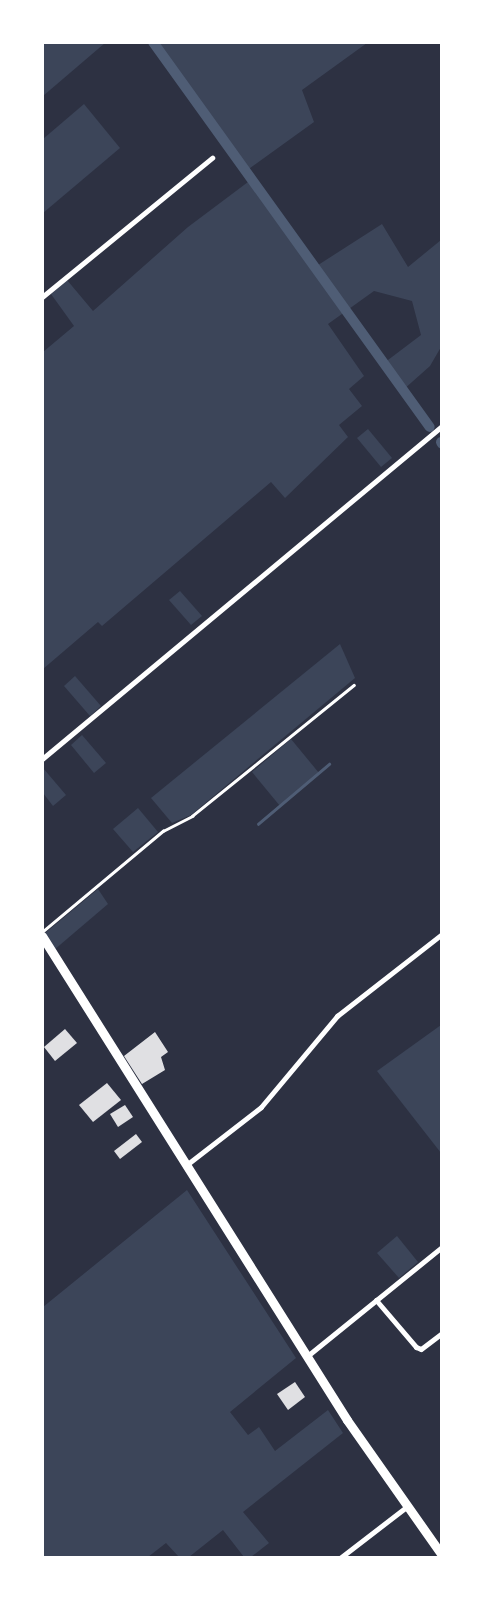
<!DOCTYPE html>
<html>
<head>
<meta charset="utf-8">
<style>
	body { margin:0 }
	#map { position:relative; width:484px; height:1600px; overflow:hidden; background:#2d3142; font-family:Roboto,sans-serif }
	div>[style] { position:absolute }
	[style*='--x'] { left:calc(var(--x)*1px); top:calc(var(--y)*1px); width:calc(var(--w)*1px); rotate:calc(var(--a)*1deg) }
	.green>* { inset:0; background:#3c4559 }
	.stream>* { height:2.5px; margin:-1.25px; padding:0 1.25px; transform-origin:1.25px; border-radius:1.25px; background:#4f5d75 }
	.canal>* { height:10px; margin:-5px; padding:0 5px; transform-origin:5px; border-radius:5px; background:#4f5d75 }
	.building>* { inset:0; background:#e0e0e3 }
	.service>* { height:2.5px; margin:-1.25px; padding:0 1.25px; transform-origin:1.25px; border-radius:1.25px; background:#fff }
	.minor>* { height:5px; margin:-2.5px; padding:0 2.5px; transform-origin:2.5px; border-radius:2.5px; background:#fff }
	.primary>* { height:9px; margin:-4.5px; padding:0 4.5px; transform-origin:4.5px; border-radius:4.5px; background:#fff }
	span { translate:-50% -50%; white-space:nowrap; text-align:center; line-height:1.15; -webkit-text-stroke:4px #fff; paint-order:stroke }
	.frame { position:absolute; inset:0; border:44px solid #fff; pointer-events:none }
</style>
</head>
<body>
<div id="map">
	<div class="green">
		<i style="clip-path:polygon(43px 42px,105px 42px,105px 43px,43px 96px)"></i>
		<i style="clip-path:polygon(153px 43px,367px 43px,302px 90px,314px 122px,246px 171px)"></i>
		<i style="clip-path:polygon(84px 104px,120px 148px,43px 213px,43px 139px)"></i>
		<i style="clip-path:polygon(252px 179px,315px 267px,382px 224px,408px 267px,441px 240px,441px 347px,430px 366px,403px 390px,384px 363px,421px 335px,412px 301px,374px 291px,328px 324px,364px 376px,349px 389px,362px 406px,339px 425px,348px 437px,285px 498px,271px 482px,102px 626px,98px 622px,43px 669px,43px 352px,74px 326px,51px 294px,67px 280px,93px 311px,188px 227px)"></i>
		<i style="clip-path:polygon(368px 429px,392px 458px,381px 467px,357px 438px)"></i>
		<i style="clip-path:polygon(180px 591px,202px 616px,191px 625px,169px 600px)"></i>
		<i style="clip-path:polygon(340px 644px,355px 678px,191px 815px,172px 823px,151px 798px)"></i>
		<i style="clip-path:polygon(75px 676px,101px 706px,90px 716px,64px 686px)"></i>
		<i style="clip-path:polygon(82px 735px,106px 763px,94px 773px,71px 745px)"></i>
		<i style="clip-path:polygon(291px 739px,319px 773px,280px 806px,252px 772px)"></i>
		<i style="clip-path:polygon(43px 768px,66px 795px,53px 806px,43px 793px)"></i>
		<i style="clip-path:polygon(138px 808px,158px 832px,133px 852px,113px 829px)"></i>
		<i style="clip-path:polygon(98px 889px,108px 904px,54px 950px,44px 934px)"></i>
		<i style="clip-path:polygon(441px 1025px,441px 1153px,377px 1071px)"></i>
		<i style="clip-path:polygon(187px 1190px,296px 1358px,230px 1412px,248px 1435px,259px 1427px,275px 1451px,328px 1410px,343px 1433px,243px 1512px,269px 1543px,251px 1557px,244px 1557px,223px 1530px,189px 1557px,179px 1557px,166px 1543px,148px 1557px,43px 1557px,43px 1307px)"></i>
		<i style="clip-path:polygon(397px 1236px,418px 1262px,399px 1278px,377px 1253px)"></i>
	</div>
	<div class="stream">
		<i style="--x:258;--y:824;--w:93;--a:-40.2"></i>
	</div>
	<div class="canal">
		<i style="--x:153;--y:42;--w:474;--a:54.3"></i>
		<i style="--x:441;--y:442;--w:2;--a:63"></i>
	</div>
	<div class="building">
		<i style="clip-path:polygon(65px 1029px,77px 1043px,55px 1061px,44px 1047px)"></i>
		<i style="clip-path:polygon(155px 1032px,168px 1052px,161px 1057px,165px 1070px,142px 1084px,124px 1056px)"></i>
		<i style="clip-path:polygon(107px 1083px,121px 1100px,93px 1122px,79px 1105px)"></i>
		<i style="clip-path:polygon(125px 1105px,133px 1117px,118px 1127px,110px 1114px)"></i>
		<i style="clip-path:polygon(136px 1134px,142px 1142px,120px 1159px,114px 1151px)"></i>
		<i style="clip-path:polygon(295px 1382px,305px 1397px,288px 1410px,277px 1394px)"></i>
	</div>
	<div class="service">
		<i style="--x:42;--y:932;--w:158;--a:-39.9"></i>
		<i style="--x:163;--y:831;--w:33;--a:-27"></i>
		<i style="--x:192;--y:816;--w:208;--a:-39"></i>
	</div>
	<div class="minor">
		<i style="--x:42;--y:297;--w:220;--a:-39.3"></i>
		<i style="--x:42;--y:759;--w:520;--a:-39.78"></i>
		<i style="--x:185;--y:1166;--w:96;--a:-37.8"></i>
		<i style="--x:261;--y:1107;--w:119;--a:-50.1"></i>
		<i style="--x:337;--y:1016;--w:133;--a:-38"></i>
		<i style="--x:376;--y:1300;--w:62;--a:49.6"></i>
		<i style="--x:416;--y:1347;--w:5;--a:22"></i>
		<i style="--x:421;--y:1349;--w:26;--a:-37"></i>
		<i style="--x:306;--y:1357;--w:175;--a:-39"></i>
		<i style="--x:340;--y:1558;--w:82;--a:-37.6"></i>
	</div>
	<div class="primary">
		<i style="--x:42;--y:936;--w:572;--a:57.78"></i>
		<i style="--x:347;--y:1420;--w:165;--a:54.9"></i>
	</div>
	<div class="frame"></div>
</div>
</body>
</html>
